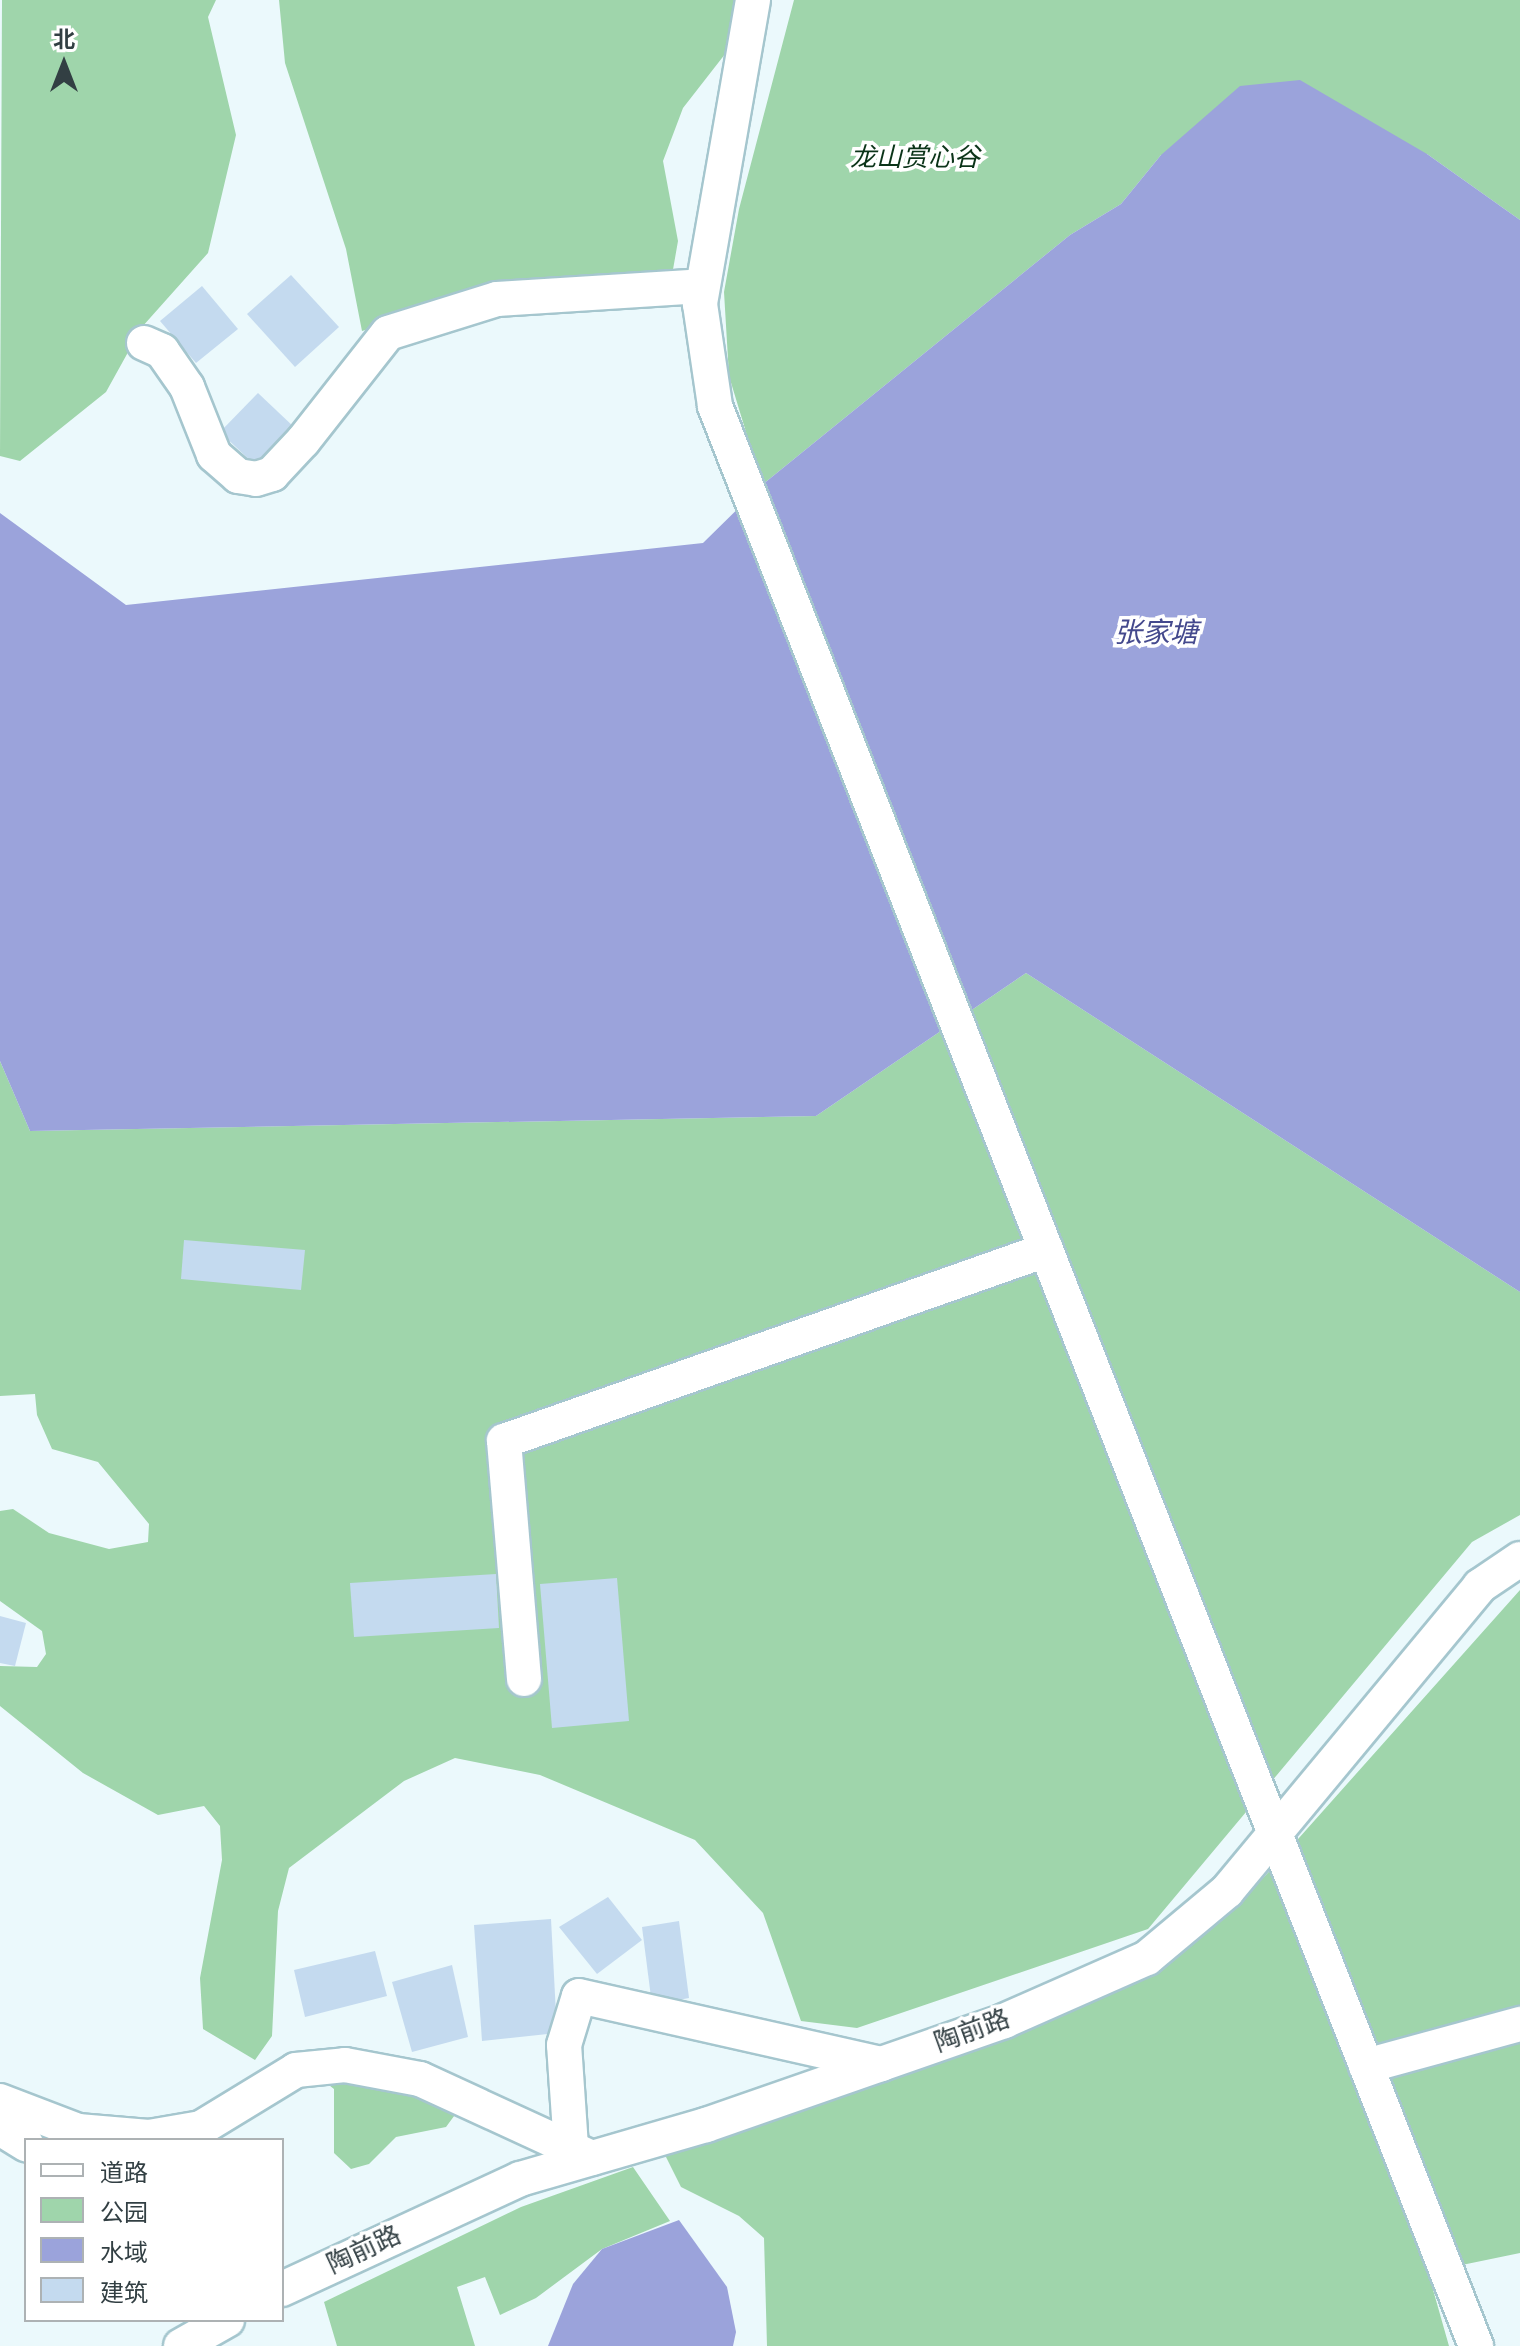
<!DOCTYPE html>
<html>
<head>
<meta charset="utf-8">
<style>
	body { margin:0 }
	#map { position:relative; width:1520px; height:2346px; overflow:hidden; background:#ebf9fc; font-family:"Times New Roman","Noto Sans SC",serif }
	div>[style] { position:absolute }
	[style*='--x'] { left:calc(var(--x)*1px); top:calc(var(--y)*1px); width:calc(var(--w)*1px); rotate:calc(var(--a)*1deg) }
	.green>* { inset:0; background:#9fd5ab }
	.water>* { inset:0; background:#9ba3db }
	.building>* { inset:0; background:#c4daef }
	.roads { filter:drop-shadow(2px 0 #a5c6ce) drop-shadow(-2px 0 #a5c6ce) drop-shadow(0 2px #a5c6ce) drop-shadow(0 -2px #a5c6ce) }
	.street>* { height:34px; margin:-17px; padding:0 17px; transform-origin:17px; border-radius:17px; background:#fff }
	span { translate:-50% -50%; white-space:nowrap; text-align:center; line-height:1.15; -webkit-text-stroke:7px #fff; paint-order:stroke }
	.park-label { font-size:26px; color:#0b3419; font-style:italic }
	.street-label { font-size:26px; color:#323f43 }
	.water-label { font-size:28px; color:#44498d; font-style:italic }
	.legend { position:absolute; left:24px; top:2138px; width:260px; height:184px; box-sizing:border-box; background:#fff; border:2px solid #adb2b4; margin:0; padding:10px 14px; list-style:none; font-size:24px; color:#323f43 }
	.legend li { display:flex; align-items:center; gap:16px; height:40px }
	.legend b { width:40px; border:2px solid #adb2b4 }
	.north { position:absolute; left:24px; top:24px; width:80px; height:80px; -webkit-text-stroke:6px #fff; paint-order:stroke; rotate:0deg; font-size:22px; font-weight:700; line-height:32px; text-align:center; color:#323f43 }
	.north::after { content:''; display:block; margin:auto; width:28px; height:36px; background:#323f43; clip-path:polygon(50% 0,100% 100%,50% 72%,0 100%) }
</style>
</head>
<body>
<div id="map">
	<div class="green">
		<i style="clip-path:polygon(2px 0,216px 0,208px 17px,236px 135px,208px 253px,142px 327px,106px 392px,20px 461px,0 456px)"></i>
		<i style="clip-path:polygon(279px 0,743px 0,736px 40px,683px 108px,663px 161px,678px 241px,671px 281px,492px 292px,362px 331px,346px 249px,285px 63px)"></i>
		<i style="clip-path:polygon(794px 0,1520px 0,1520px 220px,1427px 154px,1161px 155px,1121px 204px,1070px 235px,762px 485px,729px 376px,724px 292px,739px 209px)"></i>
		<i style="clip-path:polygon(1026px 973px,1520px 1292px,1520px 1515px,1472px 1542px,1148px 1929px,857px 2028px,801px 2021px,763px 1913px,695px 1840px,540px 1775px,455px 1758px,404px 1781px,289px 1868px,278px 1911px,272px 2036px,255px 2060px,203px 2029px,200px 1978px,222px 1860px,220px 1826px,204px 1806px,158px 1815px,83px 1773px,0 1706px,0 1666px,37px 1667px,46px 1654px,42px 1631px,0 1601px,0 1511px,13px 1509px,49px 1533px,109px 1549px,148px 1542px,149px 1524px,98px 1462px,52px 1449px,37px 1415px,35px 1394px,0 1396px,0 1061px,30px 1131px,816px 1116px)"></i>
		<i style="clip-path:polygon(1520px 1590px,1520px 2253px,1428px 2272px,1449px 2346px,767px 2346px,764px 2238px,739px 2216px,681px 2187px,665px 2155px,1104px 1996px,1159px 1964px,1265px 1876px)"></i>
		<i style="clip-path:polygon(325px 2082px,380px 2083px,460px 2108px,446px 2127px,396px 2137px,369px 2164px,351px 2169px,334px 2153px,334px 2089px)"></i>
		<i style="clip-path:polygon(633px 2167px,670px 2221px,602px 2249px,536px 2298px,500px 2315px,485px 2277px,457px 2287px,475px 2346px,337px 2346px,324px 2302px,521px 2207px)"></i>
	</div>
	<div class="water">
		<i style="clip-path:polygon(1300px 80px,1427px 154px,1520px 220px,1520px 1292px,1026px 973px,816px 1116px,30px 1131px,0 1061px,0 513px,126px 605px,703px 543px,762px 485px,1070px 235px,1121px 204px,1161px 155px,1240px 86px)"></i>
		<i style="clip-path:polygon(679px 2220px,727px 2287px,736px 2332px,733px 2346px,548px 2346px,573px 2284px,602px 2249px)"></i>
	</div>
	<div class="building">
		<i style="clip-path:polygon(291px 275px,339px 327px,295px 367px,247px 314px)"></i>
		<i style="clip-path:polygon(202px 286px,238px 329px,196px 363px,160px 321px)"></i>
		<i style="clip-path:polygon(258px 393px,295px 428px,257px 467px,220px 432px)"></i>
		<i style="clip-path:polygon(184px 1240px,305px 1250px,301px 1290px,181px 1279px)"></i>
		<i style="clip-path:polygon(496px 1574px,499px 1628px,354px 1637px,350px 1583px)"></i>
		<i style="clip-path:polygon(617px 1578px,629px 1721px,552px 1728px,540px 1584px)"></i>
		<i style="clip-path:polygon(0 1616px,26px 1623px,15px 1666px,0 1663px)"></i>
		<i style="clip-path:polygon(608px 1897px,642px 1940px,597px 1974px,559px 1927px)"></i>
		<i style="clip-path:polygon(551px 1919px,557px 2033px,482px 2041px,474px 1925px)"></i>
		<i style="clip-path:polygon(679px 1921px,689px 1998px,652px 2005px,642px 1927px)"></i>
		<i style="clip-path:polygon(375px 1951px,387px 1996px,305px 2017px,294px 1970px)"></i>
		<i style="clip-path:polygon(452px 1965px,468px 2037px,412px 2052px,392px 1982px)"></i>
	</div>
	<div class="roads">
		<div class="street">
			<i style="--x:753;--y:0;--w:309;--a:99.9"></i>
			<i style="--x:700;--y:304;--w:103;--a:81.6"></i>
			<i style="--x:715;--y:406;--w:2084;--a:68.58"></i>
			<i style="--x:144;--y:343;--w:20;--a:24"></i>
			<i style="--x:162;--y:351;--w:44;--a:55.2"></i>
			<i style="--x:187;--y:387;--w:73;--a:68.3"></i>
			<i style="--x:214;--y:455;--w:32;--a:41"></i>
			<i style="--x:238;--y:476;--w:18;--a:9"></i>
			<i style="--x:256;--y:479;--w:17;--a:-17"></i>
			<i style="--x:272;--y:474;--w:45;--a:-46.8"></i>
			<i style="--x:303;--y:441;--w:137;--a:-51.8"></i>
			<i style="--x:388;--y:333;--w:114;--a:-17.3"></i>
			<i style="--x:497;--y:299;--w:205;--a:-3.6"></i>
			<i style="--x:524;--y:1679;--w:239;--a:-94.8"></i>
			<i style="--x:504;--y:1441;--w:575;--a:-19.41"></i>
			<i style="--x:1366;--y:2066;--w:160;--a:-15.3"></i>
			<i style="--x:0;--y:2101;--w:84;--a:21"></i>
			<i style="--x:78;--y:2131;--w:71;--a:4.8"></i>
			<i style="--x:149;--y:2137;--w:53;--a:-9.8"></i>
			<i style="--x:201;--y:2128;--w:111;--a:-31.4"></i>
			<i style="--x:296;--y:2070;--w:49;--a:-5.8"></i>
			<i style="--x:345;--y:2065;--w:76;--a:10.6"></i>
			<i style="--x:420;--y:2079;--w:189;--a:24.7"></i>
			<i style="--x:0;--y:2128;--w:31;--a:32"></i>
			<i style="--x:571;--y:2147;--w:102;--a:-93.9"></i>
			<i style="--x:564;--y:2045;--w:51;--a:-73"></i>
			<i style="--x:579;--y:1996;--w:310;--a:12.7"></i>
			<i style="--x:282;--y:2289;--w:262;--a:-24.8"></i>
			<i style="--x:520;--y:2179;--w:194;--a:-16.2"></i>
			<i style="--x:706;--y:2125;--w:316;--a:-19.2"></i>
			<i style="--x:1004;--y:2021;--w:156;--a:-23.8"></i>
			<i style="--x:1147;--y:1958;--w:104;--a:-39.9"></i>
			<i style="--x:1227;--y:1891;--w:396;--a:-50.3"></i>
			<i style="--x:1480;--y:1586;--w:48;--a:-34"></i>
			<i style="--x:181;--y:2346;--w:53;--a:-29.5"></i>
		</div>
	</div>
	<div class="park-label">
		<span style="left:915px;top:158px">龙山赏心谷</span>
	</div>
	<div class="street-label">
		<span style="left:972px;top:2031px;rotate:-20deg">陶前路</span>
		<span style="left:364px;top:2250px;rotate:-25deg">陶前路</span>
	</div>
	<div class="water-label">
		<span style="left:1156px;top:633px">张家塘</span>
	</div>
	<ul class="legend">
	<li><b style="height:10px;background:#fff"></b>道路</li>
	<li><b style="height:22px;background:#9fd5ab"></b>公园</li>
	<li><b style="height:22px;background:#9ba3db"></b>水域</li>
	<li><b style="height:22px;background:#c4daef"></b>建筑</li>
	</ul>
	<div class="north">北</div>
</div>
</body>
</html>
